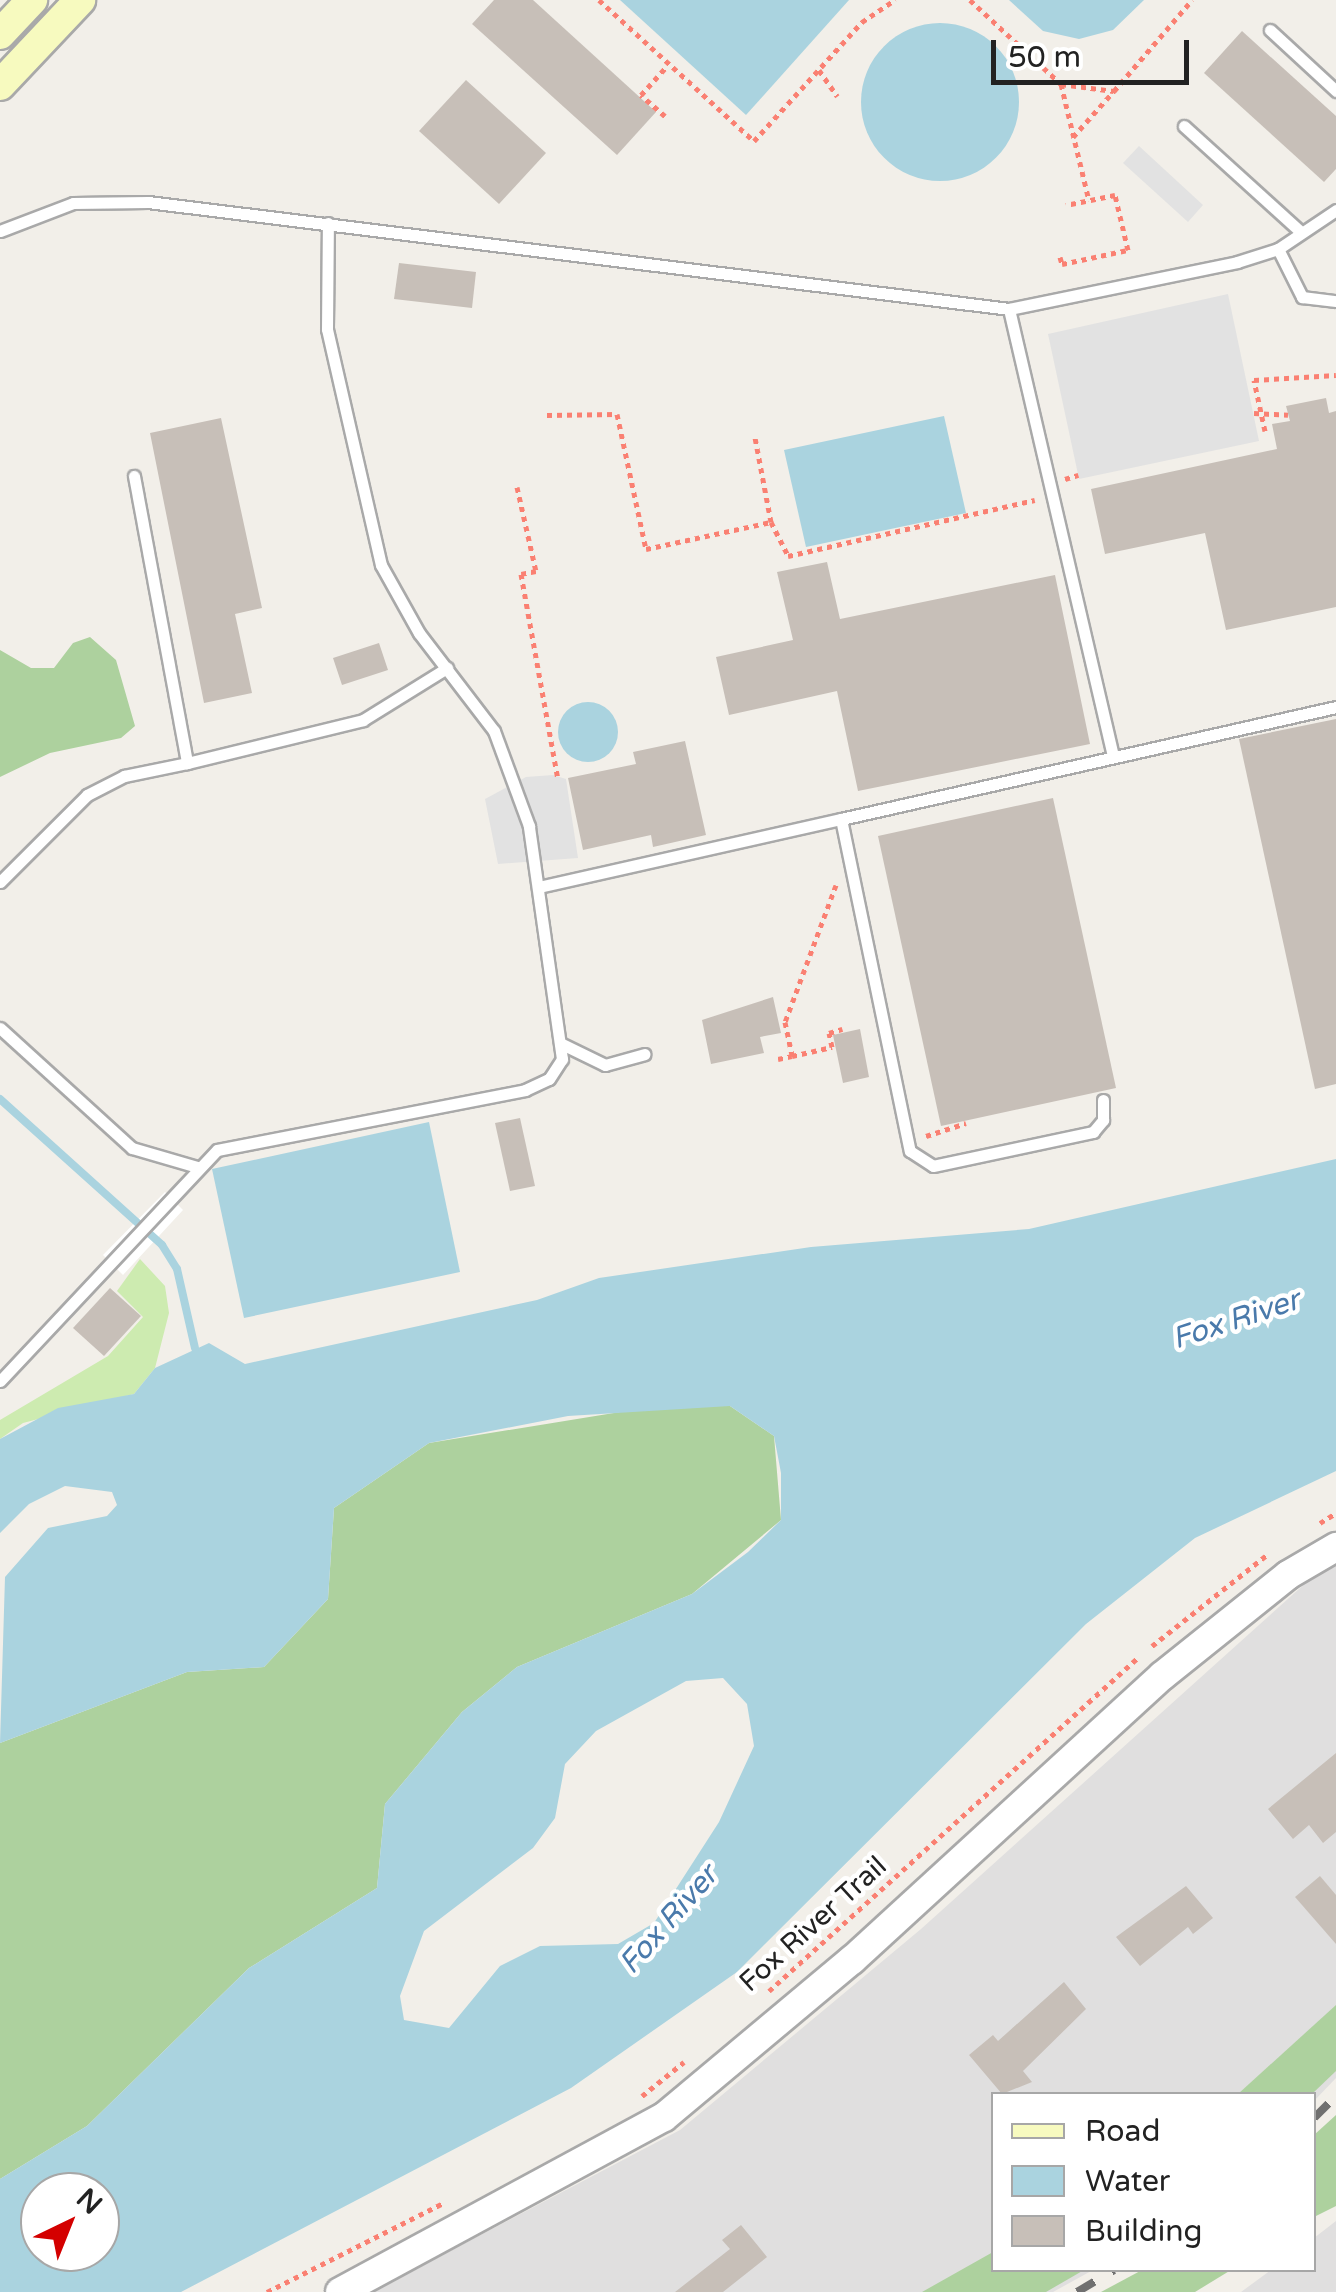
<!DOCTYPE html>
<html>
<head>
<meta charset="utf-8">
<style>
	body { margin:0 }
	#map { position:relative; width:1336px; height:2292px; overflow:hidden; background:#f2efe9; font-family:"Varela Round",sans-serif }
	div>[style] { position:absolute }
	[style*='--x'] { left:calc(var(--x)*1px); top:calc(var(--y)*1px); width:calc(var(--w)*1px); rotate:calc(var(--a)*1deg) }
	.residential>* { inset:0; background:#e0dfdf }
	.grass>* { inset:0; background:#cdebb0 }
	.forest>* { inset:0; background:#add19e }
	.parking>* { inset:0; background:#e2e2e2 }
	.water>* { inset:0; background:#aad3df }
	.round { border-radius:50% }
	.pier>* { inset:0; background:#fff }
	.stream>* { height:8px; margin:-4px; padding:0 4px; transform-origin:4px; border-radius:4px; background:#aad3df }
	.building>* { inset:0; background:#c7bfb8 }
	.path>* { height:5px; margin-top:-2.5px; transform-origin:0; background:repeating-linear-gradient(90deg,#fa8072 0 5px,transparent 0 10px) }
	.roads { filter:drop-shadow(2px 0 #a9a9a9) drop-shadow(-2px 0 #a9a9a9) drop-shadow(0 2px #a9a9a9) drop-shadow(0 -2px #a9a9a9) }
	.service>* { height:11px; margin:-5.5px; padding:0 5.5px; transform-origin:5.5px; border-radius:5.5px; background:#fff }
	.tertiary>* { height:28px; margin:-14px; padding:0 14px; transform-origin:14px; border-radius:14px; background:#fff }
	.secondary>* { height:30px; margin:-15px; padding:0 15px; transform-origin:15px; border-radius:15px; background:#f7fabf }
	.rail>* { height:8px; margin-top:-4px; transform-origin:0; background:repeating-linear-gradient(90deg,#707070 0 20px,transparent 0 40px) }
	span { translate:-50% -50%; white-space:nowrap; text-align:center; line-height:1.15; -webkit-text-stroke:9px #fff; paint-order:stroke }
	.street-label { font-size:28px; color:#222 }
	.water-label { font-size:30px; color:#4a7aab; font-style:italic }
	.legend { position:absolute; left:991px; top:2092px; width:325px; height:180px; box-sizing:border-box; background:#fff; border:2px solid #a7a7a7; margin:0; padding:12px 18px; list-style:none; font-size:30px; color:#222 }
	.legend li { display:flex; align-items:center; gap:20px; height:50px }
	.legend b { width:50px; border:2px solid #a7a7a7 }
	.north { position:absolute; left:20px; top:2172px; width:100px; height:100px; box-sizing:border-box; background:#fff; border:2px solid #a7a7a7; border-radius:50%; rotate:43deg; font-size:28px; font-weight:700; line-height:40px; text-align:center; color:#222 }
	.north::after { content:''; display:block; margin:auto; width:35px; height:45px; background:#d40000; clip-path:polygon(50% 0,100% 100%,50% 72%,0 100%) }
	.scale { position:absolute; left:991px; top:40px; width:198px; height:45px; box-sizing:border-box; border:5px solid #222; border-top:0; padding-left:12px; font-size:30px; line-height:35px; white-space:nowrap; color:#222; -webkit-text-stroke:8px #fff; paint-order:stroke }
</style>
</head>
<body>
<div id="map">
	<div class="residential">
		<i style="clip-path:polygon(1336px 1566px,1336px 2078px,1314px 2101px,1314px 2094px,994px 2094px,994px 2270px,1093px 2270px,1053px 2292px,372px 2292px,680px 2130px,921px 1929px,1309px 1580px)"></i>
		<i style="clip-path:polygon(1336px 2221px,1336px 2292px,1241px 2292px,1271px 2270px,1314px 2270px,1314px 2238px)"></i>
	</div>
	<div class="grass">
		<i style="clip-path:polygon(140px 1259px,165px 1286px,169px 1313px,155px 1368px,134px 1394px,23px 1423px,0 1439px,0 1420px,108px 1356px,143px 1317px,117px 1291px)"></i>
	</div>
	<div class="forest">
		<i style="clip-path:polygon(90px 637px,116px 660px,135px 726px,121px 738px,50px 753px,0 777px,0 650px,31px 668px,54px 668px,73px 643px)"></i>
		<i style="clip-path:polygon(669px 1404px,730px 1406px,774px 1436px,781px 1520px,692px 1594px,517px 1667px,462px 1712px,385px 1804px,377px 1888px,249px 1968px,87px 2126px,0 2179px,0 1743px,187px 1672px,264px 1667px,328px 1599px,334px 1508px,429px 1443px)"></i>
		<i style="clip-path:polygon(1336px 2005px,1336px 2071px,1312px 2094px,1238px 2094px)"></i>
		<i style="clip-path:polygon(1336px 2115px,1336px 2206px,1314px 2217px,1314px 2135px)"></i>
		<i style="clip-path:polygon(993px 2252px,994px 2270px,1084px 2270px,1046px 2292px,922px 2292px)"></i>
		<i style="clip-path:polygon(1142px 2270px,1231px 2270px,1195px 2292px,1101px 2292px)"></i>
	</div>
	<div class="parking">
		<i style="clip-path:polygon(1139px 146px,1203px 205px,1188px 222px,1123px 163px)"></i>
		<i style="clip-path:polygon(1228px 294px,1259px 441px,1079px 479px,1048px 334px)"></i>
		<i style="clip-path:polygon(553px 775px,566px 779px,578px 858px,498px 864px,485px 799px,526px 777px)"></i>
	</div>
	<div class="water">
		<i style="clip-path:polygon(620px 0,849px 0,746px 115px)"></i>
		<i style="clip-path:polygon(1009px 0,1144px 0,1113px 30px,1079px 39px,1043px 31px)"></i>
		<i class="round" style="left:861px;top:23px;width:158px;height:158px"></i>
		<i style="clip-path:polygon(944px 416px,966px 513px,806px 547px,784px 450px)"></i>
		<i class="round" style="left:558px;top:702px;width:60px;height:60px"></i>
		<i style="clip-path:polygon(429px 1122px,460px 1272px,244px 1318px,212px 1169px)"></i>
		<i style="clip-path:polygon(evenodd,1336px 1159px,1336px 1471px,1195px 1538px,1086px 1624px,737px 1972px,571px 2088px,181px 2292px,0 2292px,0 2179px,87px 2126px,249px 1968px,377px 1888px,385px 1804px,462px 1712px,517px 1667px,692px 1594px,748px 1552px,781px 1520px,781px 1473px,774px 1436px,730px 1406px,568px 1416px,429px 1443px,334px 1508px,328px 1599px,264px 1667px,187px 1672px,0 1743px,5px 1577px,48px 1528px,107px 1516px,117px 1505px,112px 1492px,65px 1486px,29px 1504px,0 1533px,0 1439px,58px 1408px,134px 1394px,155px 1368px,209px 1343px,245px 1364px,537px 1300px,599px 1278px,811px 1247px,1029px 1229px,1336px 1159px,723px 1678px,747px 1704px,754px 1746px,719px 1822px,654px 1923px,618px 1944px,540px 1946px,500px 1966px,449px 2028px,404px 2020px,400px 1996px,424px 1931px,533px 1848px,555px 1818px,565px 1764px,596px 1731px,686px 1681px,723px 1678px,1336px 1159px,40px 2192px,100px 2192px,100px 2252px,40px 2252px,40px 2192px)"></i>
	</div>
	<div class="pier">
		<i style="clip-path:polygon(165px 1192px,183px 1210px,123px 1275px,103px 1255px)"></i>
	</div>
	<div class="stream">
		<i style="--x:0;--y:1099;--w:218;--a:42"></i>
		<i style="--x:162;--y:1245;--w:28;--a:58"></i>
		<i style="--x:177;--y:1269;--w:81;--a:77.2"></i>
	</div>
	<div class="building">
		<i style="clip-path:polygon(494px 0,533px 0,656px 112px,617px 155px,472px 24px)"></i>
		<i style="clip-path:polygon(1242px 31px,1336px 116px,1336px 169px,1324px 182px,1204px 73px)"></i>
		<i style="clip-path:polygon(466px 80px,546px 153px,499px 204px,419px 131px)"></i>
		<i style="clip-path:polygon(399px 263px,476px 272px,472px 308px,394px 299px)"></i>
		<i style="clip-path:polygon(1326px 398px,1329px 413px,1336px 411px,1336px 607px,1226px 630px,1205px 533px,1105px 554px,1091px 489px,1277px 449px,1272px 424px,1290px 421px,1286px 406px)"></i>
		<i style="clip-path:polygon(221px 418px,262px 608px,235px 614px,252px 693px,204px 703px,150px 433px)"></i>
		<i style="clip-path:polygon(827px 562px,840px 619px,1055px 575px,1090px 744px,858px 791px,837px 691px,729px 715px,716px 657px,793px 640px,777px 572px)"></i>
		<i style="clip-path:polygon(379px 643px,388px 670px,342px 685px,333px 658px)"></i>
		<i style="clip-path:polygon(1336px 719px,1336px 1084px,1315px 1089px,1239px 739px)"></i>
		<i style="clip-path:polygon(685px 741px,706px 835px,653px 847px,651px 835px,583px 850px,568px 778px,636px 764px,633px 752px)"></i>
		<i style="clip-path:polygon(1053px 798px,1116px 1088px,941px 1126px,878px 836px)"></i>
		<i style="clip-path:polygon(773px 997px,781px 1033px,760px 1037px,764px 1053px,711px 1064px,702px 1020px)"></i>
		<i style="clip-path:polygon(860px 1029px,869px 1077px,843px 1083px,833px 1035px)"></i>
		<i style="clip-path:polygon(520px 1118px,535px 1186px,510px 1191px,495px 1123px)"></i>
		<i style="clip-path:polygon(110px 1288px,141px 1316px,104px 1356px,73px 1328px)"></i>
		<i style="clip-path:polygon(1336px 1753px,1336px 1832px,1323px 1843px,1309px 1825px,1293px 1839px,1268px 1809px)"></i>
		<i style="clip-path:polygon(1320px 1876px,1336px 1895px,1336px 1944px,1295px 1897px)"></i>
		<i style="clip-path:polygon(1186px 1886px,1213px 1918px,1193px 1934px,1188px 1927px,1140px 1966px,1116px 1937px)"></i>
		<i style="clip-path:polygon(1064px 1982px,1086px 2009px,1023px 2071px,1032px 2082px,1002px 2094px,969px 2055px,993px 2035px,998px 2041px)"></i>
		<i style="clip-path:polygon(741px 2225px,767px 2257px,723px 2292px,675px 2292px,730px 2249px,722px 2240px)"></i>
	</div>
	<div class="path">
		<i style="--x:599;--y:0;--w:210;--a:42.3"></i>
		<i style="--x:754;--y:141;--w:161;--a:-47.8"></i>
		<i style="--x:862;--y:22;--w:40;--a:-34"></i>
		<i style="--x:970;--y:0;--w:124;--a:42.7"></i>
		<i style="--x:1061;--y:84;--w:53;--a:7.5"></i>
		<i style="--x:1114;--y:91;--w:120;--a:-49.4"></i>
		<i style="--x:819;--y:70;--w:32;--a:55"></i>
		<i style="--x:1061;--y:84;--w:120;--a:76.5"></i>
		<i style="--x:665;--y:116;--w:32;--a:-139"></i>
		<i style="--x:641;--y:95;--w:40;--a:-48"></i>
		<i style="--x:1073;--y:137;--w:62;--a:-48.3"></i>
		<i style="--x:1060;--y:257;--w:7;--a:74"></i>
		<i style="--x:1062;--y:264;--w:67;--a:-12"></i>
		<i style="--x:1128;--y:250;--w:57;--a:-103.3"></i>
		<i style="--x:1115;--y:195;--w:50;--a:168.5"></i>
		<i style="--x:1254;--y:413;--w:34;--a:3"></i>
		<i style="--x:547;--y:415;--w:70;--a:-0.8"></i>
		<i style="--x:617;--y:414;--w:138;--a:77.9"></i>
		<i style="--x:646;--y:549;--w:128;--a:-12.2"></i>
		<i style="--x:771;--y:522;--w:86;--a:-100.7"></i>
		<i style="--x:1265;--y:431;--w:52;--a:-102.2"></i>
		<i style="--x:1254;--y:380;--w:82;--a:-3.5"></i>
		<i style="--x:1065;--y:479;--w:14;--a:-17"></i>
		<i style="--x:517;--y:487;--w:86;--a:77.3"></i>
		<i style="--x:536;--y:571;--w:15;--a:169"></i>
		<i style="--x:521;--y:574;--w:208;--a:79.8"></i>
		<i style="--x:771;--y:522;--w:38;--a:63"></i>
		<i style="--x:788;--y:556;--w:253;--a:-12.8"></i>
		<i style="--x:836;--y:885;--w:146;--a:110.4"></i>
		<i style="--x:785;--y:1022;--w:35;--a:78"></i>
		<i style="--x:792;--y:1056;--w:41;--a:-12.7"></i>
		<i style="--x:832;--y:1047;--w:14;--a:-102"></i>
		<i style="--x:829;--y:1033;--w:14;--a:-17"></i>
		<i style="--x:778;--y:1059;--w:14;--a:-12"></i>
		<i style="--x:926;--y:1136;--w:42;--a:-18"></i>
		<i style="--x:1320;--y:1523;--w:19;--a:-32"></i>
		<i style="--x:1152;--y:1646;--w:148;--a:-38.4"></i>
		<i style="--x:769;--y:1991;--w:498;--a:-42.1"></i>
		<i style="--x:642;--y:2096;--w:54;--a:-39"></i>
		<i style="--x:267;--y:2292;--w:197;--a:-26.8"></i>
	</div>
	<div class="roads">
		<div class="service">
			<i style="--x:1270;--y:30;--w:90;--a:42.7"></i>
			<i style="--x:1184;--y:126;--w:158;--a:42.2"></i>
			<i style="--x:0;--y:231;--w:78;--a:-21"></i>
			<i style="--x:73;--y:203;--w:75;--a:-0.8"></i>
			<i style="--x:148;--y:202;--w:868;--a:7.08"></i>
			<i style="--x:1009;--y:309;--w:233;--a:-11.6"></i>
			<i style="--x:1237;--y:262;--w:43;--a:-17.6"></i>
			<i style="--x:1278;--y:249;--w:70;--a:-33.9"></i>
			<i style="--x:1278;--y:249;--w:54;--a:63.4"></i>
			<i style="--x:1302;--y:297;--w:34;--a:7"></i>
			<i style="--x:1009;--y:309;--w:459;--a:76.9"></i>
			<i style="--x:134;--y:476;--w:292;--a:79.5"></i>
			<i style="--x:187;--y:763;--w:181;--a:-13.7"></i>
			<i style="--x:363;--y:720;--w:99;--a:-31.8"></i>
			<i style="--x:841;--y:819;--w:508;--a:-12.75"></i>
			<i style="--x:0;--y:882;--w:123;--a:-45"></i>
			<i style="--x:87;--y:795;--w:42;--a:-27.2"></i>
			<i style="--x:124;--y:776;--w:64;--a:-11.7"></i>
			<i style="--x:539;--y:887;--w:310;--a:-12.7"></i>
			<i style="--x:841;--y:819;--w:339;--a:78.3"></i>
			<i style="--x:910;--y:1151;--w:27;--a:33"></i>
			<i style="--x:933;--y:1166;--w:164;--a:-12"></i>
			<i style="--x:1093;--y:1132;--w:16;--a:-50"></i>
			<i style="--x:1103;--y:1120;--w:20;--a:-90"></i>
			<i style="--x:0;--y:1028;--w:178;--a:42.3"></i>
			<i style="--x:132;--y:1148;--w:68;--a:16.3"></i>
			<i style="--x:562;--y:1044;--w:48;--a:26"></i>
			<i style="--x:605;--y:1065;--w:41;--a:-15.4"></i>
			<i style="--x:0;--y:1381;--w:317;--a:-46.8"></i>
			<i style="--x:217;--y:1150;--w:314;--a:-11"></i>
			<i style="--x:525;--y:1090;--w:26;--a:-25"></i>
			<i style="--x:549;--y:1079;--w:24;--a:-57"></i>
			<i style="--x:562;--y:1059;--w:235;--a:-98.1"></i>
			<i style="--x:529;--y:826;--w:101;--a:-110.2"></i>
			<i style="--x:494;--y:731;--w:123;--a:-127.4"></i>
			<i style="--x:419;--y:633;--w:78;--a:-119.2"></i>
			<i style="--x:381;--y:565;--w:242;--a:-102.9"></i>
			<i style="--x:327;--y:329;--w:106;--a:-89.5"></i>
		</div>
		<div class="tertiary">
			<i style="--x:340;--y:2292;--w:368;--a:-28.4"></i>
			<i style="--x:664;--y:2117;--w:245;--a:-39.9"></i>
			<i style="--x:852;--y:1960;--w:420;--a:-42.5"></i>
			<i style="--x:1162;--y:1676;--w:161;--a:-38.7"></i>
			<i style="--x:1288;--y:1575;--w:56;--a:-30.3"></i>
		</div>
		<div class="secondary">
			<i style="--x:0;--y:34;--w:47;--a:-46.7"></i>
			<i style="--x:0;--y:85;--w:117;--a:-46.7"></i>
		</div>
	</div>
	<div class="rail">
		<i style="--x:1314;--y:2118;--w:31;--a:-45"></i>
		<i style="--x:1077;--y:2292;--w:43;--a:-30.7"></i>
	</div>
	<div class="street-label">
		<span style="left:813px;top:1924px;rotate:-42deg">Fox River Trail</span>
	</div>
	<div class="water-label">
		<span style="left:1236px;top:1320px;rotate:-18deg">Fox River</span>
		<span style="left:669px;top:1920px;rotate:-49deg">Fox River</span>
	</div>
	<ul class="legend">
	<li><b style="height:12px;background:#f7fabf"></b>Road</li>
	<li><b style="height:28px;background:#aad3df"></b>Water</li>
	<li><b style="height:28px;background:#c7bfb8"></b>Building</li>
	</ul>
	<div class="north">N</div>
	<div class="scale">50 m</div>
</div>
</body>
</html>
